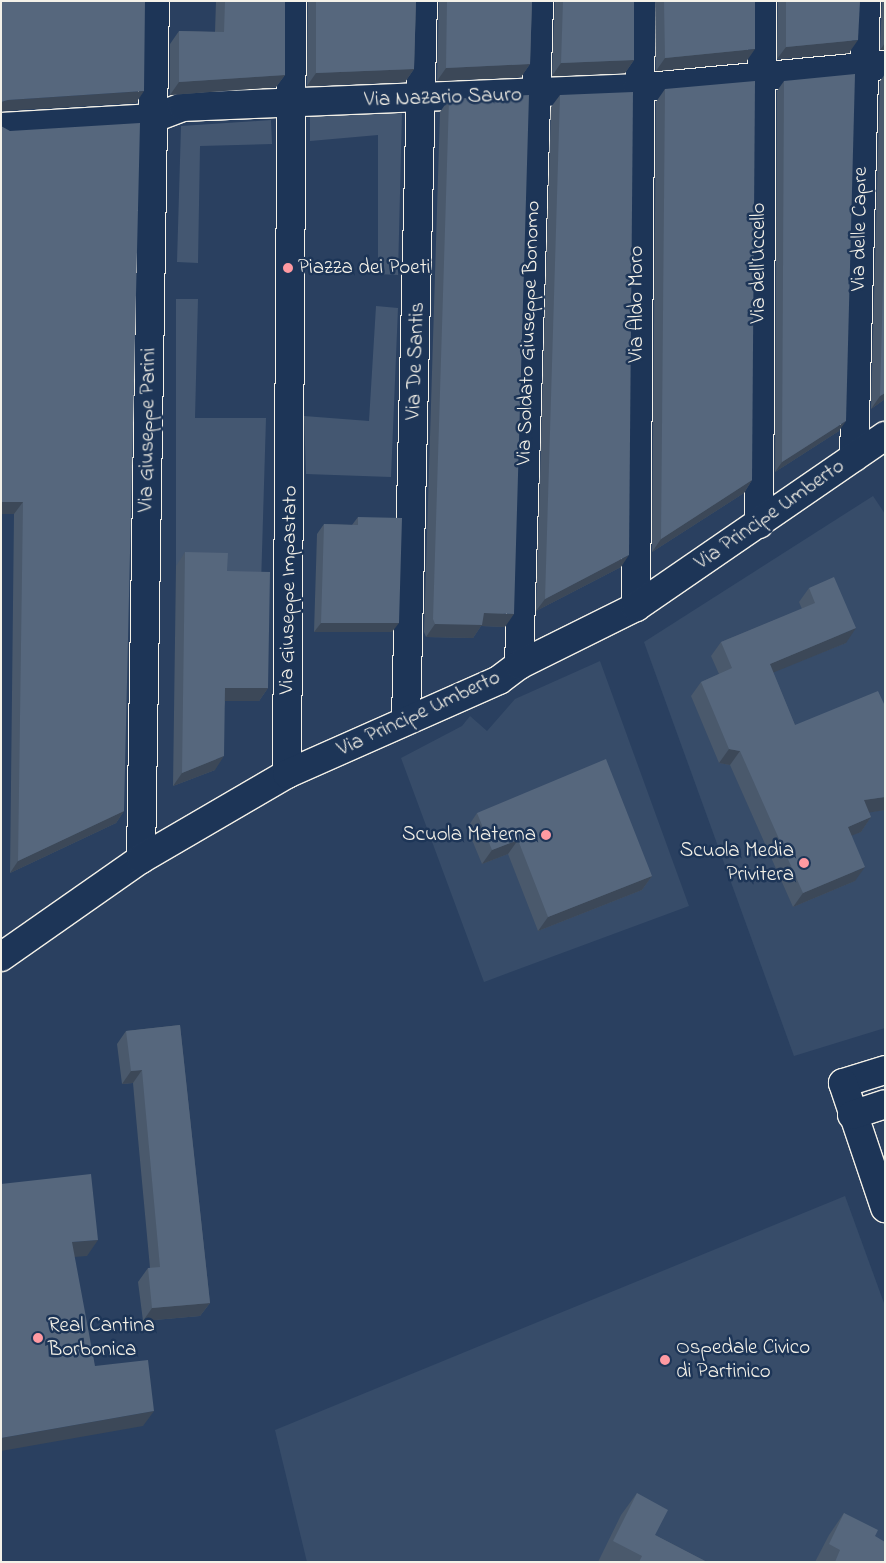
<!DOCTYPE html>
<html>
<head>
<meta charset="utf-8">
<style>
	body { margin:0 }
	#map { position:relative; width:886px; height:1563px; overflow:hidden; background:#2a4060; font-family:"Indie Flower",sans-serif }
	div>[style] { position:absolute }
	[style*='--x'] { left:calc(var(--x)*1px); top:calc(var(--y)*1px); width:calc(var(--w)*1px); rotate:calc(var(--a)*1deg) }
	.built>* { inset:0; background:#374c69 }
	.green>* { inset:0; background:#445771 }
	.roads { filter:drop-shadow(1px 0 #f4f1e8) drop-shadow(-1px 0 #f4f1e8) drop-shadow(0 1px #f4f1e8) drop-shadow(0 -1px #f4f1e8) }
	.street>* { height:28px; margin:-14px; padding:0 14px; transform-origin:14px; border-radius:14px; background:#1d3557 }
	.secondary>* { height:28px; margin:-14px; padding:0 14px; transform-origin:14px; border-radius:14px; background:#1d3557 }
	.wall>* { inset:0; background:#4a596c }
	.shaded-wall>* { inset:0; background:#3c4858 }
	.building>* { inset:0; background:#56677d }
	.dots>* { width:14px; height:14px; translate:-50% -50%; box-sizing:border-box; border:2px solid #1d3557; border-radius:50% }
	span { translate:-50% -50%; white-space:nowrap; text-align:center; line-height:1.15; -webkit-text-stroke:5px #1d3557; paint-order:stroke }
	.street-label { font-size:21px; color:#f4f1e8 }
	.poi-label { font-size:21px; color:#f4f1e8 }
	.left { translate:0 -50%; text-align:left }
	.right { translate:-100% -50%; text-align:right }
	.frame { position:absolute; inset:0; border:2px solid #f4f1e8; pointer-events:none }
</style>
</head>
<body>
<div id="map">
	<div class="built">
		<i style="clip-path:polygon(873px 496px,885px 514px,885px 1028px,794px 1056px,644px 642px)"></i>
		<i style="clip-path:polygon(600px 661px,689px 906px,484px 982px,401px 758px,462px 726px,470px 716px,487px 731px,515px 699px)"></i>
		<i style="clip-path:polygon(845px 1196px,885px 1306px,885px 1562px,307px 1562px,275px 1430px)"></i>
	</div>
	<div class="green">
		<i style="clip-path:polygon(402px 111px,398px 275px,378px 274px,378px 135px,310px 141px,310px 117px)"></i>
		<i style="clip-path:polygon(271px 120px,272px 144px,200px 146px,198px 263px,177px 262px,181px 126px)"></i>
		<i style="clip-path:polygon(176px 299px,198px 299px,195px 418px,266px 418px,261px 585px,218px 585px,218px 566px,176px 566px)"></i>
		<i style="clip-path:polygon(376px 306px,398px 308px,391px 477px,306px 474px,304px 416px,369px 421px)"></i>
	</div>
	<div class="roads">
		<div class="street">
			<i style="--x:1;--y:127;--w:153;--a:-3.4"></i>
			<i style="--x:154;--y:118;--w:31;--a:-21"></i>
			<i style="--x:183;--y:107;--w:454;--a:-2.4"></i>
			<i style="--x:637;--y:88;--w:249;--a:-5.3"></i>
			<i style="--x:854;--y:457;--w:456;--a:-88.5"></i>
			<i style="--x:759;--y:524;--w:523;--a:-89.67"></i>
			<i style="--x:636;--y:607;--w:606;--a:-89.53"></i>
			<i style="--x:519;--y:665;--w:664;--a:-88.27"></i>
			<i style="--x:406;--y:720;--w:719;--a:-88.65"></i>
			<i style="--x:287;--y:774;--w:773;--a:-89.63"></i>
			<i style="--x:141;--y:859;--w:858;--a:-89.07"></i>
			<i style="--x:885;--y:1070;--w:44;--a:162.8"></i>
			<i style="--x:843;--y:1083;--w:132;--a:71.4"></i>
			<i style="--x:852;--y:1115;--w:35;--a:-18"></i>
		</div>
		<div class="secondary">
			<i style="--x:1;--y:957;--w:171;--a:-35"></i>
			<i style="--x:141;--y:859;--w:169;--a:-30.2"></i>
			<i style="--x:287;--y:774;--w:232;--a:-23.9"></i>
			<i style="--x:499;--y:680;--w:25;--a:-37"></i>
			<i style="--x:519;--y:665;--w:131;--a:-26.4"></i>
			<i style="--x:636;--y:607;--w:302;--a:-34.5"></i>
		</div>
	</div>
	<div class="wall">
		<i style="clip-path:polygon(216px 1px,285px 1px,285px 75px,276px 87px,170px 95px,170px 44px,179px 31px,215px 32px)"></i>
		<i style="clip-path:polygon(308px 1px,416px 1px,414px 69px,405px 82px,307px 86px)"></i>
		<i style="clip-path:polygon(439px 1px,532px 1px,530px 64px,521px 77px,437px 81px)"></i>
		<i style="clip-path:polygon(555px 1px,634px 1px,634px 60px,625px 73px,552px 76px)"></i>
		<i style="clip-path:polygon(655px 1px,755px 1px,746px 62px,656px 71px)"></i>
		<i style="clip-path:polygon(778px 1px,860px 1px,849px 53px,777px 59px)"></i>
		<i style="clip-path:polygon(882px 1px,885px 1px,885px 50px,880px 50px)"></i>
		<i style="clip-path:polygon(885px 74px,885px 399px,871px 409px,880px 81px)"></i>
		<i style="clip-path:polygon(784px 81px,839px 431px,775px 472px,777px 91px)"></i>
		<i style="clip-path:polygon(665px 89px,752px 480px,744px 493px,652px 552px,656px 102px)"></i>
		<i style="clip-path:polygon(560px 95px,621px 567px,536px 611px,551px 107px)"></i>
		<i style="clip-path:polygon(449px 99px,505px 627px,481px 626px,473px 638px,426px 637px,424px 632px,440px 112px)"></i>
		<i style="clip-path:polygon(1px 126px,124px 811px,116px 823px,10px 873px,14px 514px)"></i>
		<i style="clip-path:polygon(358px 517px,392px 632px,314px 632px,317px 534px,324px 524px,352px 525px)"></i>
		<i style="clip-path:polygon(185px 552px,227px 571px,268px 688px,259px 701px,225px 701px,215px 770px,173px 786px,176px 566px)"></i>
		<i style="clip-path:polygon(809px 588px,846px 643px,773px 672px,795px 725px,885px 706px,885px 810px,869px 812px,871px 817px,861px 832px,852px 835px,855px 881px,793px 907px,730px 765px,719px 763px,691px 696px,701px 682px,719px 674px,711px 656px,721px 642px,802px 609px,799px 602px)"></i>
		<i style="clip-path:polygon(477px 813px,652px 876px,642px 890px,538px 931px,508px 854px,482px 864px,467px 828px)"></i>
		<i style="clip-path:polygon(180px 1025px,210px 1303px,200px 1316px,143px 1321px,138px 1282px,148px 1268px,150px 1268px,136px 1117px,133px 1083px,122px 1084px,117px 1044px,126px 1031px)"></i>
		<i style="clip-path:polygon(637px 1493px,655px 1535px,707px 1562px,598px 1562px,621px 1515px)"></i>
		<i style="clip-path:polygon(844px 1513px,875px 1536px,885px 1562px,815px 1562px,829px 1535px)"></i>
	</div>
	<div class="shaded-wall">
		<i style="clip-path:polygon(858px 40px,849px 53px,777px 59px,786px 47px)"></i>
		<i style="clip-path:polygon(885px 43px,885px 50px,880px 50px)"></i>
		<i style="clip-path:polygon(755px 49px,746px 62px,656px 71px,665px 58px)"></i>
		<i style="clip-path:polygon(634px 60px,625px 73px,552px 76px,561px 63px)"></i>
		<i style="clip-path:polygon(530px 64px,521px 77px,437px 81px,446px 68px)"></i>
		<i style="clip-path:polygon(414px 69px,405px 82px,307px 86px,316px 73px)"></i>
		<i style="clip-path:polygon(285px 75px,276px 87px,170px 95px,179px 82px)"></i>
		<i style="clip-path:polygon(144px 91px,136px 103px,1px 111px,1px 102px,8px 100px)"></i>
		<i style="clip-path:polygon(885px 393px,885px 399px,871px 409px,880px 396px)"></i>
		<i style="clip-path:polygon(846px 421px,839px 431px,775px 472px,782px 462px)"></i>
		<i style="clip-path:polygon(752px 480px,744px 493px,652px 552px,661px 539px)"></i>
		<i style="clip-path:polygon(1px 502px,23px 502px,14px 514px,1px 514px)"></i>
		<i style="clip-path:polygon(629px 555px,621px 567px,536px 611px,545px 599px)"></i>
		<i style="clip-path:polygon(484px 613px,514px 614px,505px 627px,481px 626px,473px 638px,426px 637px,435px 624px)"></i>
		<i style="clip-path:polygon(321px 623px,399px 623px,392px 632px,314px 632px)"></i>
		<i style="clip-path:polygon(856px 628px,846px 643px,760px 678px,770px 664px)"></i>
		<i style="clip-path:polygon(225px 688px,268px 688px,259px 701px,216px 701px)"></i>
		<i style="clip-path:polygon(729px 749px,740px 751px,730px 765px,719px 763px)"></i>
		<i style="clip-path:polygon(224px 756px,215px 770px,173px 786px,182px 773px)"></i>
		<i style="clip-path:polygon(885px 797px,885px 810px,854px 815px,864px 800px)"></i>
		<i style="clip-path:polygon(124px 811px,116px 823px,10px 873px,18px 861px)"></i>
		<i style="clip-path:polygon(871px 817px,861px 832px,838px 841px,848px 827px)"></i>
		<i style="clip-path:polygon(518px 840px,508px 854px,482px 864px,492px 850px)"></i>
		<i style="clip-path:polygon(865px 867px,855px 881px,793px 907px,803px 893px)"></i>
		<i style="clip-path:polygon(652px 876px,642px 890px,538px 931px,548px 917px)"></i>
		<i style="clip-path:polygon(142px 1070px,133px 1083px,122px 1084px,131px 1071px)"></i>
		<i style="clip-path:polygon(98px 1240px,87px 1256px,61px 1258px,72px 1242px)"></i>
		<i style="clip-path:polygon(210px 1303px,200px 1316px,143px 1321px,152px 1308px)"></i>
		<i style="clip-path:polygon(154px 1411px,143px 1426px,1px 1451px,1px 1438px)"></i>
	</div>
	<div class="building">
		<i style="clip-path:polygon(1px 1px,145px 1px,144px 91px,8px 100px,1px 102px)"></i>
		<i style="clip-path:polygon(225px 1px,285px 1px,285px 75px,179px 82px,179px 31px,224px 32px)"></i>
		<i style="clip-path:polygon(316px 1px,416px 1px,414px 69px,316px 73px)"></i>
		<i style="clip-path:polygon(447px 1px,532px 1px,530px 64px,446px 68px)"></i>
		<i style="clip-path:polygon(563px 1px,634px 1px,634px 60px,561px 63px)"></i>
		<i style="clip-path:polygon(664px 1px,755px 1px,755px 49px,665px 58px)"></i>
		<i style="clip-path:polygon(786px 1px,860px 1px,858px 40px,786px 47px)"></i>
		<i style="clip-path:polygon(855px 74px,846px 421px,782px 462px,784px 81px)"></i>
		<i style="clip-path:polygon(755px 81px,752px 480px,661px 539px,665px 89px)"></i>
		<i style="clip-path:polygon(633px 92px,629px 555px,545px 599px,560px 95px)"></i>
		<i style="clip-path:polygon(529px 95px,514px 614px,484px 613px,482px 625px,435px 624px,433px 619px,449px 99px)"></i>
		<i style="clip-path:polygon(140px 123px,124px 811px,18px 861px,23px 502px,1px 502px,1px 126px,10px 131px)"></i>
		<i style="clip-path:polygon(885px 209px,885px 393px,880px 396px)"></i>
		<i style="clip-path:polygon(358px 517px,402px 518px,399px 623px,321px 623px,324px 524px,358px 525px)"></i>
		<i style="clip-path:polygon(185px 552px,228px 553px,227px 571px,270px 572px,268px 688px,225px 688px,224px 756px,182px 773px)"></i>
		<i style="clip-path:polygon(834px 577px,856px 628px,770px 664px,795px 725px,878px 691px,885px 706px,885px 797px,864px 800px,871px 817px,848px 827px,865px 867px,803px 893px,740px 751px,729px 749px,701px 682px,732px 668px,721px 642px,815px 603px,809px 588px)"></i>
		<i style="clip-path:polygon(606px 759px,652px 876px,548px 917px,518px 840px,492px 850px,477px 813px)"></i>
		<i style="clip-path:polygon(180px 1025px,210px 1303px,152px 1308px,148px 1268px,160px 1267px,145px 1104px,142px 1070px,131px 1071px,126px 1031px)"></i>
		<i style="clip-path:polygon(91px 1174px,98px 1240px,72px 1242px,95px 1366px,148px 1360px,154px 1411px,1px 1438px,1px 1184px)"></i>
		<i style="clip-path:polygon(637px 1493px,668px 1510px,655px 1535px,707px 1562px,639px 1562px,642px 1556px,613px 1541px)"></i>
		<i style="clip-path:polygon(844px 1513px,878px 1530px,875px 1536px,885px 1542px,885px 1562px,835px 1562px,840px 1550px,829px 1544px)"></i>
	</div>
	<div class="dots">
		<i style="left:288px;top:268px;background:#ff9aa2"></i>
		<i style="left:546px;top:835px;background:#ff9aa2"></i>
		<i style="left:804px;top:863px;background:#ff9aa2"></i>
		<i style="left:38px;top:1338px;background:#ff9aa2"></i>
		<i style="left:665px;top:1360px;background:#ff9aa2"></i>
	</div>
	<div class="street-label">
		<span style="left:443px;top:98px;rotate:-2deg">Via Nazario Sauro</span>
		<span style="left:860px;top:229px;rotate:-89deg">Via delle Capre</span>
		<span style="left:759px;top:263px;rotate:-90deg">Via dell'Uccello</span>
		<span style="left:637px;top:304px;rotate:-90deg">Via Aldo Moro</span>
		<span style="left:529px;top:333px;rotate:-88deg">Via Soldato Giuseppe Bonomo</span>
		<span style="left:416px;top:361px;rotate:-88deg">Via De Santis</span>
		<span style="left:148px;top:430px;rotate:-89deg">Via Giuseppe Parini</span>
		<span style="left:770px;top:515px;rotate:-35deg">Via Principe Umberto</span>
		<span style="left:289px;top:590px;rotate:-89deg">Via Giuseppe Impastato</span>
		<span style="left:419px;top:714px;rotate:-25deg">Via Principe Umberto</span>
	</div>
	<div class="poi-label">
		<span class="left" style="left:298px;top:268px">Piazza dei Poeti</span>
		<span class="right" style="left:536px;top:835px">Scuola Materna</span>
		<span class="right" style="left:794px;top:863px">Scuola Media<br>Privitera</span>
		<span class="left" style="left:48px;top:1338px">Real Cantina<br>Borbonica</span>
		<span class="left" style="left:676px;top:1360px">Ospedale Civico<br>di Partinico</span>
	</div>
	<div class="frame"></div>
</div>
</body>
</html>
